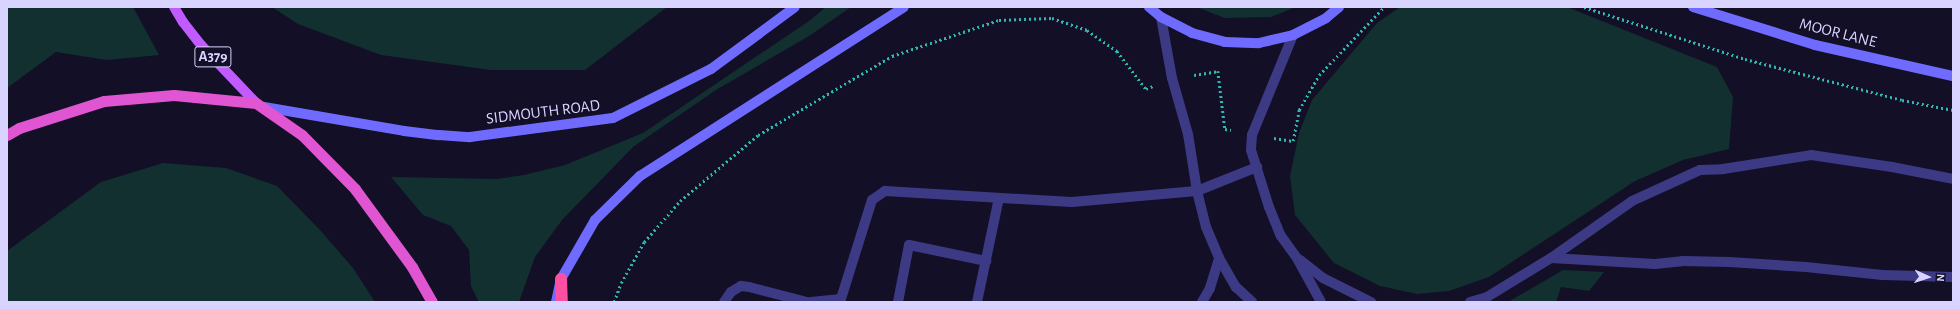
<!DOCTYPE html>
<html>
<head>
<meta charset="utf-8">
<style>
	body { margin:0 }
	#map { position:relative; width:1960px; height:309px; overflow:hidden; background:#130f26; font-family:"Alegreya Sans",sans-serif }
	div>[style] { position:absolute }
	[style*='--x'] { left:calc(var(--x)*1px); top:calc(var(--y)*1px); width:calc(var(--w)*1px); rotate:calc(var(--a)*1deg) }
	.green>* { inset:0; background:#12302f }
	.path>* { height:2.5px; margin-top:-1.25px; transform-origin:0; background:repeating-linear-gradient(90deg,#2fb8b0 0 2px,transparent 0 5px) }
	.service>* { height:10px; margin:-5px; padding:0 5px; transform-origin:5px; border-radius:5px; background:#3d3a85 }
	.secondary>* { height:10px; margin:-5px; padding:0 5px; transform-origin:5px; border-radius:5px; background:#6f6bff }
	.primary>* { height:10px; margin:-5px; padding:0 5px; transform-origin:5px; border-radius:5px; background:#c25bff }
	.trunk>* { height:11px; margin:-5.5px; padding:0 5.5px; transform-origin:5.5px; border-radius:5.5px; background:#e055d1 }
	.motorway>* { height:12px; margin:-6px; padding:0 6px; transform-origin:6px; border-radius:6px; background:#ff4fa3 }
	span { translate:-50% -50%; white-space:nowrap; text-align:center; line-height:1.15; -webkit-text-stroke:3px #130f26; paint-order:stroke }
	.shield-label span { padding:1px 3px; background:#130f26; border:1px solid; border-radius:3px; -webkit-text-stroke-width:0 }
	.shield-label { font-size:15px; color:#d9d4ff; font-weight:700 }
	.street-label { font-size:16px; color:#d9d4ff }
	.frame { position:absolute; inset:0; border:8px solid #d9d4ff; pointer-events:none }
	.north { position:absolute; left:1908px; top:257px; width:40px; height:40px; -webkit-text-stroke:3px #130f26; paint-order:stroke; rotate:93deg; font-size:11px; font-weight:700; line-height:16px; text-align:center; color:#d9d4ff }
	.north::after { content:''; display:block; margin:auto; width:14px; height:18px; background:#d9d4ff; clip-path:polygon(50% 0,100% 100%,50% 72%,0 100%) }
</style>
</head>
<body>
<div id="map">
	<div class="green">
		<i style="clip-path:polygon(8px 7px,133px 7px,159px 55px,107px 60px,56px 52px,7px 88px)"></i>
		<i style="clip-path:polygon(272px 7px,667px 7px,585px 70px,491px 70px,381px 55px,298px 24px)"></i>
		<i style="clip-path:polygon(826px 7px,851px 7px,809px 36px,716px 90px,633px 147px,562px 220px,535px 257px,519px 302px,479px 302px,471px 286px,469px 250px,451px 226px,423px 215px,391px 177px,497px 179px,524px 175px,565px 165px,643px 133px,809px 21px)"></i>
		<i style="clip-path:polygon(1196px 7px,1296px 7px,1271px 17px,1225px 18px)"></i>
		<i style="clip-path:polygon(1400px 7px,1567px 7px,1717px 67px,1733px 97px,1729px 149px,1683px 160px,1635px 181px,1489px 277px,1449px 291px,1417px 294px,1380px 286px,1334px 263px,1295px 215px,1290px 176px,1299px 133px,1312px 100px,1377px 23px)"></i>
		<i style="clip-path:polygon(163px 163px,226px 168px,277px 186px,321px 231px,353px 268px,375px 302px,7px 302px,7px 251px,101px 182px)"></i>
		<i style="clip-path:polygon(1563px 270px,1604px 272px,1589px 291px,1561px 287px,1556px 302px,1508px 302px)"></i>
	</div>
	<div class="path">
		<i style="--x:1584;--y:7;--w:169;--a:17.9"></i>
		<i style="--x:1745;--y:59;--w:162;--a:14.6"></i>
		<i style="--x:1902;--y:100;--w:52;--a:11.1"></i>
		<i style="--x:1194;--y:75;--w:24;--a:-9"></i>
		<i style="--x:1218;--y:71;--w:58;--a:83.1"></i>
		<i style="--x:1225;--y:129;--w:6;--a:9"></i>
		<i style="--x:1274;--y:138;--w:19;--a:9"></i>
		<i style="--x:1293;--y:141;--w:32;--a:-79"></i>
		<i style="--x:1299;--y:110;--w:40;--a:-60.3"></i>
		<i style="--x:1319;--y:75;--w:94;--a:-46.3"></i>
		<i style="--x:614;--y:302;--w:20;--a:-70"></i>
		<i style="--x:621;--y:283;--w:47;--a:-60.7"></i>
		<i style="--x:644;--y:242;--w:55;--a:-48.7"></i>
		<i style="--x:680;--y:201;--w:102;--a:-40.2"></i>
		<i style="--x:758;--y:135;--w:156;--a:-30.5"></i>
		<i style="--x:892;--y:56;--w:113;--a:-18.6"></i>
		<i style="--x:999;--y:20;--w:53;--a:-2.2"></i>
		<i style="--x:1052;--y:18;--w:37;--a:19"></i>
		<i style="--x:1087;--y:30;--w:37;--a:35"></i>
		<i style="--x:1117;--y:51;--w:48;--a:52.7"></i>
		<i style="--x:1146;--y:89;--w:8;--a:-23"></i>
	</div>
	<div class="service">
		<i style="--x:1161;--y:17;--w:62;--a:79.8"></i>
		<i style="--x:1172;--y:78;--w:58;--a:74.1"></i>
		<i style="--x:1188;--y:134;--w:58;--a:81"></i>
		<i style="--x:1197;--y:191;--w:37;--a:76"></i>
		<i style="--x:1206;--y:227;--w:34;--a:67"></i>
		<i style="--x:1219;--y:258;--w:34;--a:60"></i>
		<i style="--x:1236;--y:287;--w:22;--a:43"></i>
		<i style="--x:1293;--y:35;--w:108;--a:112.3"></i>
		<i style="--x:1252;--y:135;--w:15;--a:94"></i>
		<i style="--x:1251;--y:150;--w:60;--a:72.5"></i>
		<i style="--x:1269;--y:207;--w:31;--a:68"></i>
		<i style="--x:1281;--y:236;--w:27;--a:54"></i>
		<i style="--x:1297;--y:258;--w:50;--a:61.4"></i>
		<i style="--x:1551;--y:258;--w:104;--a:3.3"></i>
		<i style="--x:1655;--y:264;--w:27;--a:-6"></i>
		<i style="--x:1682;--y:261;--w:47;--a:1.2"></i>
		<i style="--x:1729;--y:262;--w:77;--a:3.7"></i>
		<i style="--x:1806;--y:267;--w:77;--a:5.9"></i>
		<i style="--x:1883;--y:275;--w:70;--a:1.6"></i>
		<i style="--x:1300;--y:260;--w:29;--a:38"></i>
		<i style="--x:1323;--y:278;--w:54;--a:26.6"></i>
		<i style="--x:724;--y:302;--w:12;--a:-55"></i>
		<i style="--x:731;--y:292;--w:12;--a:-31"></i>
		<i style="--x:741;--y:286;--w:8;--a:7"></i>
		<i style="--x:749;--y:287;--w:60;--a:14.5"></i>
		<i style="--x:811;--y:302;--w:30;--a:-6"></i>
		<i style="--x:840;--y:302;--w:107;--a:-72.6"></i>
		<i style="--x:872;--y:200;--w:16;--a:-35"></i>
		<i style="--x:885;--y:191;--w:187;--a:3.4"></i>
		<i style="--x:1072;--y:202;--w:125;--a:-5"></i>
		<i style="--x:1197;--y:191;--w:65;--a:-21.8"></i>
		<i style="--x:898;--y:302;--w:58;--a:-79.1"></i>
		<i style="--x:909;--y:245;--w:79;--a:11.7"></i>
		<i style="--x:977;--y:302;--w:106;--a:-78.1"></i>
		<i style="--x:1202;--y:302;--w:16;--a:-60"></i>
		<i style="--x:1210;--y:288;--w:31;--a:-73"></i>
		<i style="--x:1470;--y:302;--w:18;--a:-16"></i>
		<i style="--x:1487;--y:297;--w:75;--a:-31.4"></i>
		<i style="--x:1551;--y:258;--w:99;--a:-35.1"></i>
		<i style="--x:1632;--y:201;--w:75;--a:-24.5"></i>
		<i style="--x:1700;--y:170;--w:23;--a:-2"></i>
		<i style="--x:1723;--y:169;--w:89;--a:-9"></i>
		<i style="--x:1811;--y:155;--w:82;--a:8.4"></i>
		<i style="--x:1892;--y:167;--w:62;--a:11.1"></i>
	</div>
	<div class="secondary">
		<i style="--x:1149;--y:7;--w:16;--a:40"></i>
		<i style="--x:1161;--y:17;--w:35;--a:27"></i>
		<i style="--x:1192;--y:33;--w:34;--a:15"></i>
		<i style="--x:1225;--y:42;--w:34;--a:2"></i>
		<i style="--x:1259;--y:43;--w:35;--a:-13"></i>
		<i style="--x:1293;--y:35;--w:37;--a:-27"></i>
		<i style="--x:1326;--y:18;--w:17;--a:-40"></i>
		<i style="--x:1693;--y:7;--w:128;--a:17.3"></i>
		<i style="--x:1815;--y:45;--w:141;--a:12.7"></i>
		<i style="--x:264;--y:107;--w:142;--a:9.7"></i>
		<i style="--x:404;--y:131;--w:35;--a:7"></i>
		<i style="--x:439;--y:135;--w:31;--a:4"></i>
		<i style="--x:470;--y:137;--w:144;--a:-7.6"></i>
		<i style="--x:613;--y:118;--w:110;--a:-26.6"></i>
		<i style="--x:711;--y:69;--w:104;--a:-36.4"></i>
		<i style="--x:556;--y:302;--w:24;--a:-78"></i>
		<i style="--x:561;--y:279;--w:68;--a:-60"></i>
		<i style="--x:595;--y:220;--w:63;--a:-44.4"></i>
		<i style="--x:640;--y:176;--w:313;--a:-32.6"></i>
	</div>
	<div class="primary">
		<i style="--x:174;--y:7;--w:17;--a:59"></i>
		<i style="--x:183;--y:22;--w:29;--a:52"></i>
		<i style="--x:201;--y:45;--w:80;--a:46.5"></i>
	</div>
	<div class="trunk">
		<i style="--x:7;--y:135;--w:14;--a:-30"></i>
		<i style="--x:19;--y:128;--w:89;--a:-17.6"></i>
		<i style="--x:104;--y:101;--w:70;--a:-4.9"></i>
		<i style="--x:174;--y:95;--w:82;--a:5.6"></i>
		<i style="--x:256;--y:103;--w:56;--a:34.8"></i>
		<i style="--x:302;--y:135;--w:76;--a:45.5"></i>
		<i style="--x:355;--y:189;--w:97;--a:53.8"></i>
		<i style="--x:412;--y:267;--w:40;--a:60.3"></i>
	</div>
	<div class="motorway">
		<i style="--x:561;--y:279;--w:23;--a:88"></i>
	</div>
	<div class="shield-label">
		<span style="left:213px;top:57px">A379</span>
	</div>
	<div class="street-label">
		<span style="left:1838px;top:33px;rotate:14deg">MOOR LANE</span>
		<span style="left:543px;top:112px;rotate:-7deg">SIDMOUTH ROAD</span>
	</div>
	<div class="frame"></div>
	<div class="north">N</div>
</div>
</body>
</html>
